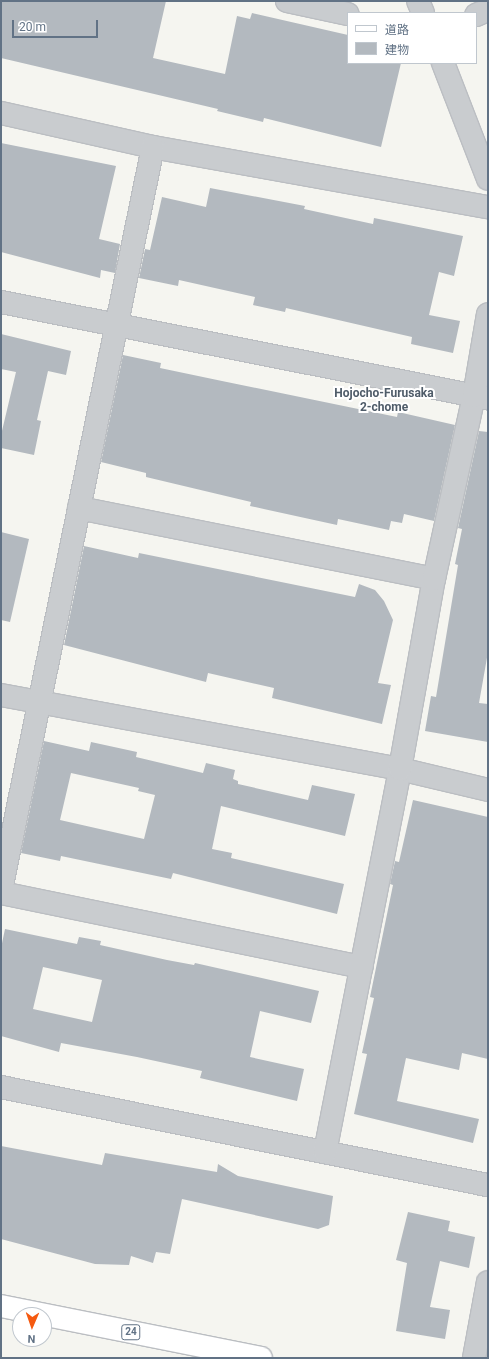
<!DOCTYPE html>
<html>
<head>
<meta charset="utf-8">
<style>
	body { margin:0 }
	#map { position:relative; width:489px; height:1359px; overflow:hidden; background:#f5f5f0; font-family:Roboto,"Noto Sans JP",sans-serif }
	div>[style] { position:absolute }
	[style*='--x'] { left:calc(var(--x)*1px); top:calc(var(--y)*1px); width:calc(var(--w)*1px); rotate:calc(var(--a)*1deg) }
	.building>* { inset:0; background:#b3b9bf }
	.roads { filter:drop-shadow(1px 0 #bbbec2) drop-shadow(-1px 0 #bbbec2) drop-shadow(0 1px #bbbec2) drop-shadow(0 -1px #bbbec2) }
	.minor>* { height:22px; margin:-11px; padding:0 11px; transform-origin:11px; border-radius:11px; background:#c9cccf }
	.tertiary>* { height:22px; margin:-11px; padding:0 11px; transform-origin:11px; border-radius:11px; background:#c9cccf }
	.primary>* { height:22px; margin:-11px; padding:0 11px; transform-origin:11px; border-radius:11px; background:#fff }
	span { translate:-50% -50%; white-space:nowrap; text-align:center; line-height:1.15; -webkit-text-stroke:4px #fff; paint-order:stroke }
	.shield-label span { padding:1px 3px; background:#fff; border:1px solid; border-radius:3px; -webkit-text-stroke-width:0 }
	.shield-label { font-size:10px; color:#617285; font-weight:700 }
	.neighbourhood-label { font-size:12px; color:#4f5c69; font-weight:700 }
	.frame { position:absolute; inset:0; border:2px solid #617285; pointer-events:none }
	.legend { position:absolute; left:347px; top:12px; width:130px; height:52px; box-sizing:border-box; background:#fff; border:1px solid #c0c7ce; margin:0; padding:5px 7px; list-style:none; font-size:12px; color:#617285 }
	.legend li { display:flex; align-items:center; gap:8px; height:20px }
	.legend b { width:20px; border:1px solid #c0c7ce }
	.north { position:absolute; left:12px; top:1307px; width:40px; height:40px; box-sizing:border-box; background:#fff; border:1px solid #c0c7ce; border-radius:50%; rotate:182deg; font-size:11px; font-weight:700; line-height:16px; text-align:center; color:#617285 }
	.north::after { content:''; display:block; margin:auto; width:14px; height:18px; background:#f55a10; clip-path:polygon(50% 0,100% 100%,50% 72%,0 100%) }
	.scale { position:absolute; left:12px; top:20px; width:86px; height:18px; box-sizing:border-box; border:2px solid #617285; border-top:0; padding-left:5px; font-size:12px; line-height:14px; white-space:nowrap; color:#617285; -webkit-text-stroke:3px #fff; paint-order:stroke }
</style>
</head>
<body>
<div id="map">
	<div class="building">
		<i style="clip-path:polygon(1px 1px,166px 1px,153px 58px,225px 74px,237px 16px,250px 19px,252px 13px,348px 35px,348px 63px,401px 63px,381px 147px,264px 118px,263px 122px,217px 111px,218px 109px,1px 58px)"></i>
		<i style="clip-path:polygon(1px 143px,116px 166px,99px 239px,120px 244px,115px 273px,101px 270px,100px 278px,1px 252px)"></i>
		<i style="clip-path:polygon(210px 188px,305px 206px,304px 209px,373px 224px,374px 218px,463px 236px,454px 276px,439px 272px,429px 315px,460px 321px,453px 353px,411px 344px,412px 337px,286px 308px,285px 312px,253px 305px,255px 297px,179px 280px,178px 286px,139px 278px,145px 249px,150px 250px,162px 197px,206px 207px)"></i>
		<i style="clip-path:polygon(1px 334px,71px 351px,66px 375px,48px 371px,37px 420px,41px 421px,34px 455px,1px 448px,1px 435px,16px 372px,1px 369px)"></i>
		<i style="clip-path:polygon(123px 355px,161px 363px,160px 368px,222px 381px,397px 417px,398px 412px,455px 425px,434px 521px,404px 514px,402px 523px,391px 521px,389px 530px,338px 519px,337px 525px,250px 506px,251px 502px,146px 477px,146px 473px,101px 462px)"></i>
		<i style="clip-path:polygon(479px 431px,488px 432px,488px 652px,479px 703px,488px 704px,488px 742px,425px 731px,431px 696px,436px 697px,458px 565px,455px 564px,462px 529px,458px 528px)"></i>
		<i style="clip-path:polygon(1px 532px,29px 539px,10px 622px,1px 620px)"></i>
		<i style="clip-path:polygon(84px 546px,138px 558px,139px 553px,355px 597px,359px 584px,375px 590px,384px 601px,393px 620px,378px 683px,391px 685px,382px 724px,272px 698px,274px 688px,208px 673px,206px 682px,64px 645px)"></i>
		<i style="clip-path:polygon(evenodd,44px 741px,89px 751px,91px 742px,137px 752px,136px 757px,203px 773px,206px 763px,235px 770px,233px 779px,238px 781px,238px 784px,308px 800px,312px 785px,355px 794px,345px 836px,221px 806px,212px 849px,232px 853px,231px 858px,344px 884px,337px 914px,173px 873px,171px 879px,61px 856px,60px 861px,21px 853px,44px 741px,71px 773px,139px 788px,138px 791px,155px 795px,144px 839px,60px 820px,71px 773px)"></i>
		<i style="clip-path:polygon(413px 800px,488px 817px,488px 1059px,462px 1053px,459px 1070px,406px 1058px,397px 1101px,479px 1119px,473px 1143px,354px 1114px,367px 1054px,362px 1053px,374px 998px,370px 997px,393px 885px,390px 884px,395px 861px,399px 862px)"></i>
		<i style="clip-path:polygon(evenodd,5px 929px,77px 944px,79px 937px,101px 941px,100px 945px,167px 960px,194px 965px,195px 963px,319px 991px,311px 1023px,260px 1011px,250px 1057px,304px 1069px,297px 1101px,200px 1078px,202px 1071px,137px 1057px,61px 1043px,59px 1052px,1px 1036px,1px 948px,5px 929px,43px 967px,102px 980px,92px 1022px,33px 1009px,43px 967px)"></i>
		<i style="clip-path:polygon(1px 1146px,102px 1165px,105px 1153px,217px 1172px,218px 1164px,238px 1176px,333px 1196px,329px 1225px,318px 1229px,182px 1199px,170px 1254px,156px 1252px,153px 1263px,131px 1256px,129px 1265px,95px 1264px,1px 1239px)"></i>
		<i style="clip-path:polygon(408px 1212px,450px 1221px,448px 1231px,475px 1237px,469px 1268px,440px 1261px,430px 1307px,450px 1310px,445px 1339px,396px 1331px,407px 1263px,396px 1260px)"></i>
	</div>
	<div class="roads">
		<div class="minor">
			<i style="--x:287;--y:1;--w:62;--a:12"></i>
			<i style="--x:418;--y:1;--w:13;--a:67"></i>
			<i style="--x:476;--y:15;--w:13;--a:-23"></i>
			<i style="--x:443;--y:63;--w:124;--a:68.8"></i>
			<i style="--x:1;--y:113;--w:156;--a:12.6"></i>
			<i style="--x:153;--y:147;--w:340;--a:10.2"></i>
			<i style="--x:1;--y:302;--w:496;--a:11.2"></i>
			<i style="--x:79;--y:508;--w:362;--a:11.3"></i>
			<i style="--x:1;--y:695;--w:406;--a:10.5"></i>
			<i style="--x:400;--y:769;--w:90;--a:13.4"></i>
			<i style="--x:1;--y:890;--w:758;--a:-78.44"></i>
			<i style="--x:1;--y:893;--w:368;--a:11.6"></i>
			<i style="--x:1;--y:1087;--w:497;--a:11.4"></i>
			<i style="--x:325;--y:1152;--w:390;--a:-78.9"></i>
			<i style="--x:400;--y:769;--w:193;--a:-79.9"></i>
			<i style="--x:434;--y:579;--w:187;--a:-77.7"></i>
			<i style="--x:474;--y:396;--w:83;--a:-80.3"></i>
		</div>
		<div class="tertiary">
			<i style="--x:474;--y:1358;--w:77;--a:-79.6"></i>
		</div>
		<div class="primary">
			<i style="--x:1;--y:1306;--w:265;--a:11.3"></i>
		</div>
	</div>
	<div class="shield-label">
		<span style="left:131px;top:1332px">24</span>
	</div>
	<div class="neighbourhood-label">
		<span style="left:384px;top:401px">Hojocho-Furusaka<br>2-chome</span>
	</div>
	<div class="frame"></div>
	<ul class="legend">
	<li><b style="height:5px;background:#fff"></b>道路</li>
	<li><b style="height:11px;background:#b3b9bf"></b>建物</li>
	</ul>
	<div class="north">N</div>
	<div class="scale">20 m</div>
</div>
</body>
</html>
